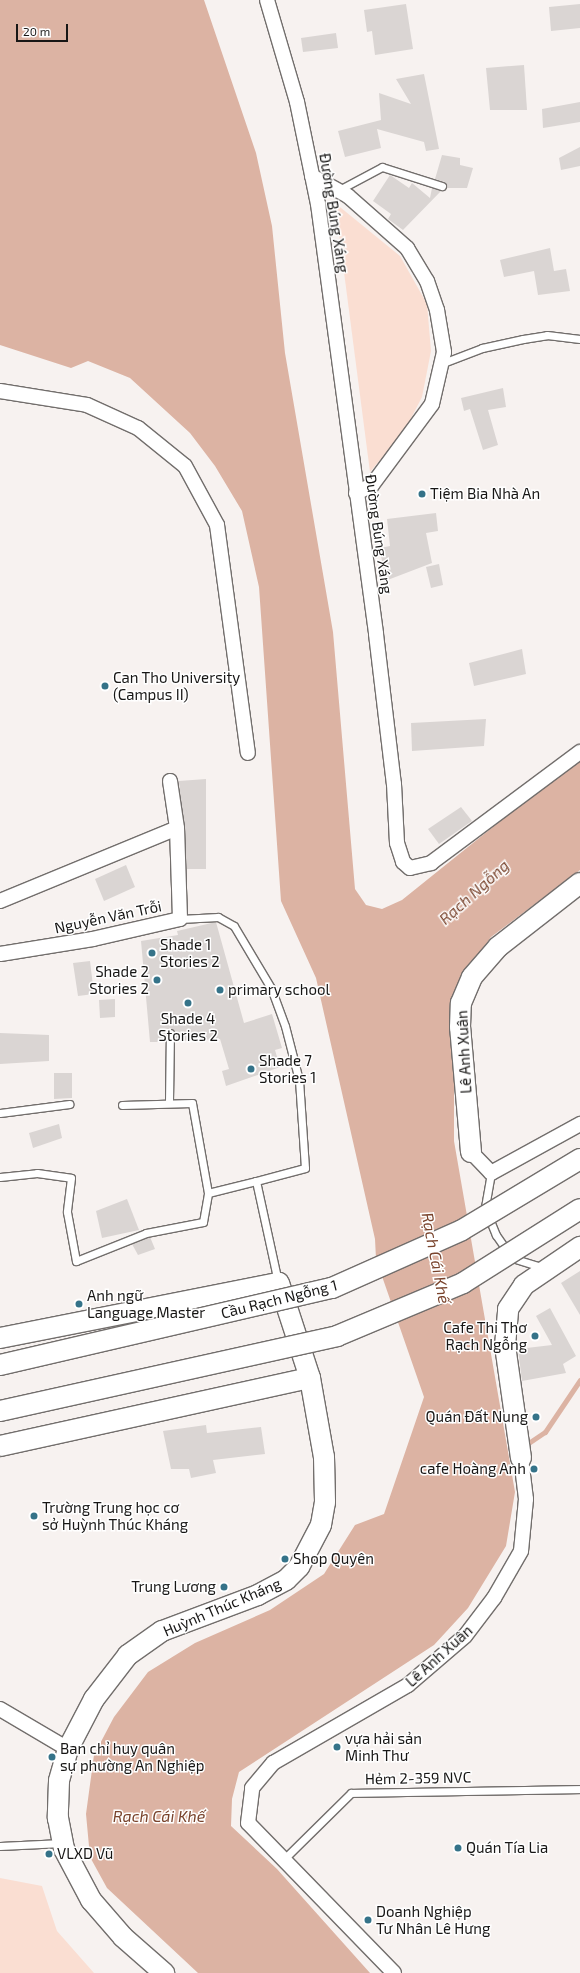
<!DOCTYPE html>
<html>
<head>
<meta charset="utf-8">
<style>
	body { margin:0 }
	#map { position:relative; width:580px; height:1973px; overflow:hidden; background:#f7f2f0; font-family:"Exo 2",sans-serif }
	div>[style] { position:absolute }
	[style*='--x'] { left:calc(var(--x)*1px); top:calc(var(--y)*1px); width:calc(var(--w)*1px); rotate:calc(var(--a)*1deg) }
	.green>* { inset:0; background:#faded2 }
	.water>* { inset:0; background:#dcb3a3 }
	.stream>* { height:5px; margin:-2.5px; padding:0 2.5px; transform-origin:2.5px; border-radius:2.5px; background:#dcb3a3 }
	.building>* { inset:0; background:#dad5d3 }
	.roads { filter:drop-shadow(1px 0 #726e6c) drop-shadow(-1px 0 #726e6c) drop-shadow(0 1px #726e6c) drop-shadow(0 -1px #726e6c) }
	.lane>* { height:7px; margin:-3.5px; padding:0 3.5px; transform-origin:3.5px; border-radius:3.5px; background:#fff }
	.street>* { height:14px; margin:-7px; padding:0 7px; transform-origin:7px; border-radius:7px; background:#fff }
	.secondary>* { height:20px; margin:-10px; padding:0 10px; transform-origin:10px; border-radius:10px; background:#fff }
	.bridges { filter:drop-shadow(1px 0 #726e6c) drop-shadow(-1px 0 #726e6c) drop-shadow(0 1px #726e6c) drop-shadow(0 -1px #726e6c) }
	.secondary-bridge>* { height:20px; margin:-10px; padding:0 10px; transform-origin:10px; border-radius:10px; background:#fff }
	.dots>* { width:11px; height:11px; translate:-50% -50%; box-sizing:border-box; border:2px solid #fff; border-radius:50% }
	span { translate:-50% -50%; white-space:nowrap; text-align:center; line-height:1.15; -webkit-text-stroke:3px #fff; paint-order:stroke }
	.street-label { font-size:15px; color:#171615 }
	.poi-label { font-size:15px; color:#171615 }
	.left { translate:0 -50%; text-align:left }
	.right { translate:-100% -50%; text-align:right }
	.water-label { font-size:16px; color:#79432c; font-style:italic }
	.scale { position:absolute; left:16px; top:24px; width:52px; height:18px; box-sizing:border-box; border:2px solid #171615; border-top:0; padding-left:5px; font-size:12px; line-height:14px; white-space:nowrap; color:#171615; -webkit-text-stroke:3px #fff; paint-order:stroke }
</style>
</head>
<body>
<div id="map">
	<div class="green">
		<i style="clip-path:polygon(335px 203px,400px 256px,427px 304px,431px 351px,422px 397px,405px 430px,370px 472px)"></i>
		<i style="clip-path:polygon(0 1878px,42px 1886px,57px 1931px,94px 1973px,0 1973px)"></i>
	</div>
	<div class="water">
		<i style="clip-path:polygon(0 0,204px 0,256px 153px,272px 226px,285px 353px,333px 632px,355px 889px,366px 905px,382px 909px,402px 900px,580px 757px,580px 870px,491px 937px,467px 971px,454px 1007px,454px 1141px,515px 1492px,506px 1546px,468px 1608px,434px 1645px,239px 1772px,232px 1799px,231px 1826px,277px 1869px,370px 1973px,198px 1973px,107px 1888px,90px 1857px,86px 1814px,94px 1755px,114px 1717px,148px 1672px,195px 1643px,270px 1610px,324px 1574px,355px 1525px,384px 1514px,424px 1397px,376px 1259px,375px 1239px,316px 978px,281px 901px,259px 587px,242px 511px,215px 466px,190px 433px,130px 378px,88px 361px,71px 368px,0 345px)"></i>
	</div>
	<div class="stream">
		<i style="--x:524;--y:1446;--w:25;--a:-34"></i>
		<i style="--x:545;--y:1432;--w:63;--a:-56.1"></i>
	</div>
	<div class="building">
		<i style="clip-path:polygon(406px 4px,413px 49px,375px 55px,372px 31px,367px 32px,364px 10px)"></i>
		<i style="clip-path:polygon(580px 4px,580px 28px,551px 31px,549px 7px)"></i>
		<i style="clip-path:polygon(336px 33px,338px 48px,303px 52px,301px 38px)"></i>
		<i style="clip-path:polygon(524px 65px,527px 110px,490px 110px,486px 68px)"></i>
		<i style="clip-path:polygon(424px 74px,439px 149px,426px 151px,424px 142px,377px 129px,381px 148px,345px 157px,338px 131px,381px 120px,379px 93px,411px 104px,396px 79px)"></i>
		<i style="clip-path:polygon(580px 102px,580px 122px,543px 128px,542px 109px)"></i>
		<i style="clip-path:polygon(580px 147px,580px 166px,561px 170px,559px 158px)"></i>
		<i style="clip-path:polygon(442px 155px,460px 158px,460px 165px,473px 168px,467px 188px,447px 188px,445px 182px,435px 179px)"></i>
		<i style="clip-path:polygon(390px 175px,409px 188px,412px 183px,430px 198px,432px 188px,441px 191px,403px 230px,388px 219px,391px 214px,373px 201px)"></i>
		<i style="clip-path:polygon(550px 248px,554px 271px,566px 269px,570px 291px,538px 295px,534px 271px,504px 277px,500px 260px)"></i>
		<i style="clip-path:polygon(503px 388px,506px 407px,488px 410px,498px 445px,483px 450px,470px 409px,464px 411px,461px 398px)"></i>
		<i style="clip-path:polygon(436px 513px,438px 531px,426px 533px,432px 563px,385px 581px,380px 548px,390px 546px,387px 519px)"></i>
		<i style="clip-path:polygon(439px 564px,443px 585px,431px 588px,426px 567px)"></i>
		<i style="clip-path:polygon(522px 649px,526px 674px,474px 686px,469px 663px)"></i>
		<i style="clip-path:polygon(486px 719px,484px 746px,412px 751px,411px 723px)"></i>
		<i style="clip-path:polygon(206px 779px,206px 869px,187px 869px,179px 781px)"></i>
		<i style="clip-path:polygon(461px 807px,472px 821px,439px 844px,428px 829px)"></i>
		<i style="clip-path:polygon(126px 865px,135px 887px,104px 901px,95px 879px)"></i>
		<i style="clip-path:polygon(216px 922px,244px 1023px,272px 1014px,282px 1048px,275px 1050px,280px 1067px,226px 1086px,222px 1071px,229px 1069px,220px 1039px,175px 1041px,175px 1031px,170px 1028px,166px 1031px,165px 1042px,150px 1042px,141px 941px,178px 935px,177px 931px)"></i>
		<i style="clip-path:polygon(90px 961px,94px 994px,78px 996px,73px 963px)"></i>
		<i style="clip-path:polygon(115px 999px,115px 1017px,100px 1018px,99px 1000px)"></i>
		<i style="clip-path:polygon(0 1033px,49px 1035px,49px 1061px,0 1064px)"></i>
		<i style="clip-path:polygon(54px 1073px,72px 1073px,72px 1098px,54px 1099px)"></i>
		<i style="clip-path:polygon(59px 1124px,62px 1138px,33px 1148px,29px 1133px)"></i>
		<i style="clip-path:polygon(127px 1199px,139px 1230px,102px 1238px,96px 1211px)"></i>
		<i style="clip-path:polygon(150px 1237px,155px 1249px,138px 1255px,132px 1244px)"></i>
		<i style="clip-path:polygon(580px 1271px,580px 1315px,561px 1283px)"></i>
		<i style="clip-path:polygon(550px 1308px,576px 1356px,563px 1364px,566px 1373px,522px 1381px,518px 1349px,552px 1345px,536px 1316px)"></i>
		<i style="clip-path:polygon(206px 1425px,207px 1433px,261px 1427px,265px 1454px,213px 1460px,216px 1473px,191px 1478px,189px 1469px,171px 1469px,163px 1431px)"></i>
	</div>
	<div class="roads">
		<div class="lane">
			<i style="--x:337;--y:191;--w:51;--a:-28.1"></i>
			<i style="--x:382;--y:167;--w:63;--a:17.6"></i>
			<i style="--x:443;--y:363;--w:42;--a:-21"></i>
			<i style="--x:482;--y:348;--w:42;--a:-12.4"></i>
			<i style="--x:523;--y:339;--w:24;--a:-9"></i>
			<i style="--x:547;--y:335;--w:33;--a:7"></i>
			<i style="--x:180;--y:919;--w:38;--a:-3"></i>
			<i style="--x:218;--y:917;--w:18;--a:29"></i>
			<i style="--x:234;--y:926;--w:72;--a:59.2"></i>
			<i style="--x:271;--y:988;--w:40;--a:69.8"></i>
			<i style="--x:285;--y:1026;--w:56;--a:75.5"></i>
			<i style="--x:299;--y:1080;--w:88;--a:86.1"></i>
			<i style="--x:305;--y:1168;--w:51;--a:165.1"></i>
			<i style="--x:256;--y:1181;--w:103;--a:77.7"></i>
			<i style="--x:169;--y:1101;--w:68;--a:-89.2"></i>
			<i style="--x:0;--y:1113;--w:70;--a:-7.4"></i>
			<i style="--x:491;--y:1173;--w:36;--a:100"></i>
			<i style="--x:485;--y:1208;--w:29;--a:68"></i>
			<i style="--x:496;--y:1235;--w:28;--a:55"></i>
			<i style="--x:512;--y:1258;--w:31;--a:17"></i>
			<i style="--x:0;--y:1177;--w:37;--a:-6"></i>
			<i style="--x:37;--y:1173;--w:34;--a:8"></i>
			<i style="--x:71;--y:1178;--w:34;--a:97"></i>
			<i style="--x:67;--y:1212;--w:50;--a:79.6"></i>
			<i style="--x:76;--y:1261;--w:75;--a:-21.8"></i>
			<i style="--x:146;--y:1233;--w:58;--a:-10.9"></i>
			<i style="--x:203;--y:1222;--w:29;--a:-80"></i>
			<i style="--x:208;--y:1193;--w:91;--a:-100.1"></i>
			<i style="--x:192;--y:1103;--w:70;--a:178.4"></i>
			<i style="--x:208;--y:1193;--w:49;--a:-14"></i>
			<i style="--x:0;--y:1846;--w:62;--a:-2.8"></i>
			<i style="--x:284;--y:1859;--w:94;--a:-44.6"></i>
			<i style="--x:351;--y:1793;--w:229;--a:-1"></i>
		</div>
		<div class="street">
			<i style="--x:267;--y:0;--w:106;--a:73.6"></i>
			<i style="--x:297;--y:102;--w:104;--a:78.4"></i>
			<i style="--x:318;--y:204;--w:434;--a:82.3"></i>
			<i style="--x:376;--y:634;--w:151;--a:83.2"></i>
			<i style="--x:394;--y:784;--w:59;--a:87.1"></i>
			<i style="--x:397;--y:843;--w:20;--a:72"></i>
			<i style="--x:403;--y:862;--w:9;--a:41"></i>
			<i style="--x:410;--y:868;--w:22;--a:-13"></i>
			<i style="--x:431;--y:863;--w:186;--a:-36.7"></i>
			<i style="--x:312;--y:176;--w:41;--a:29.1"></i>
			<i style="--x:348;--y:196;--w:79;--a:41.4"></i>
			<i style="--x:407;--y:248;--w:39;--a:59"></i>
			<i style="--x:427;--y:281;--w:31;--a:71"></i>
			<i style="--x:437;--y:310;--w:43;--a:80.5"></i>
			<i style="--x:444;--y:352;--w:53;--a:103"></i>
			<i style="--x:432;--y:404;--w:101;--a:126.5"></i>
			<i style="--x:372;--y:485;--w:18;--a:153"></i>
			<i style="--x:0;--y:391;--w:88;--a:9.1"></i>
			<i style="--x:87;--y:405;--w:56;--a:24.3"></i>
			<i style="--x:138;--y:428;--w:60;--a:39"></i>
			<i style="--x:185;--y:466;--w:67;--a:61.5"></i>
			<i style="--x:217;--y:525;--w:230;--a:82.3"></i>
			<i style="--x:170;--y:781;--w:48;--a:81.5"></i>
			<i style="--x:0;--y:901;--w:191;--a:-22.4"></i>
			<i style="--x:177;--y:828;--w:91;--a:88.1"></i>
			<i style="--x:180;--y:919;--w:89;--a:167.1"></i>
			<i style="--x:93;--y:939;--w:94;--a:170.8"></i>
			<i style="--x:471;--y:1152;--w:29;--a:46"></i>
			<i style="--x:491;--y:1173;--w:102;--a:-28.8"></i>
			<i style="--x:0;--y:1709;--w:79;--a:30.5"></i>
			<i style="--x:394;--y:1973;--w:209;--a:-134.2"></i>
			<i style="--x:248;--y:1823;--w:35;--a:-83"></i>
			<i style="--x:252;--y:1788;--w:33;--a:-50"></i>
			<i style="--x:273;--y:1763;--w:156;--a:-30"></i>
			<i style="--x:408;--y:1685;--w:75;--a:-40.7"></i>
			<i style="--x:465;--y:1636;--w:48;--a:-52.7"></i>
			<i style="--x:494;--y:1598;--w:54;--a:-60.1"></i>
			<i style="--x:521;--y:1551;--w:52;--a:-84.5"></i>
			<i style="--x:526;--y:1499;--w:41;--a:-97"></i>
		</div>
		<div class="secondary">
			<i style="--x:471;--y:1152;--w:125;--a:-95"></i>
			<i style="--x:460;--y:1027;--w:24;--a:-88"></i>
			<i style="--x:461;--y:1003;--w:28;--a:-67"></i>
			<i style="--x:472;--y:977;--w:40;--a:-49"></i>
			<i style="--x:498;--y:947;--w:104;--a:-38"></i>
			<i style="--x:0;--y:1338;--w:284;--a:-11.2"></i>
			<i style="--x:279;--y:1283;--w:100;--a:71.9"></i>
			<i style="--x:310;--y:1378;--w:80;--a:80"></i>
			<i style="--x:324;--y:1457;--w:45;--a:88.7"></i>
			<i style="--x:325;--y:1502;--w:23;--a:100"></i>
			<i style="--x:321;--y:1525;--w:47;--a:117.6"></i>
			<i style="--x:299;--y:1567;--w:18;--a:135"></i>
			<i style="--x:286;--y:1580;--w:32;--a:152"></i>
			<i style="--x:258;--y:1595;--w:103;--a:159.4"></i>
			<i style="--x:162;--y:1631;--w:42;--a:144.8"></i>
			<i style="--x:128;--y:1655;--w:56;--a:127.7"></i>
			<i style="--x:94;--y:1699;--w:56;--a:117.5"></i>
			<i style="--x:68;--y:1749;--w:33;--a:106"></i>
			<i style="--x:59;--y:1781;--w:37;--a:92"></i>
			<i style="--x:58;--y:1818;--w:32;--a:79"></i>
			<i style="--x:64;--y:1849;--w:58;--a:62.1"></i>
			<i style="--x:91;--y:1900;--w:49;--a:49.1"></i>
			<i style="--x:123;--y:1937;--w:55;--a:41.3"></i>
			<i style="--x:0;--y:1446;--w:317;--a:-12.4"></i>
			<i style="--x:521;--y:1458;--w:113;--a:-98.1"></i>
			<i style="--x:505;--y:1346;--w:37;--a:-85"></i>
			<i style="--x:508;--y:1309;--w:29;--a:-56"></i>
			<i style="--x:524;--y:1285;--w:68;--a:-34.2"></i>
		</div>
	</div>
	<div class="bridges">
		<div class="secondary-bridge">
			<i style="--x:0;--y:1365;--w:341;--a:-13.1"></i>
			<i style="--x:332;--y:1288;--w:142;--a:-24"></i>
			<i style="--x:462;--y:1230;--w:138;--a:-31"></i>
			<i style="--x:0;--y:1411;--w:345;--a:-12.5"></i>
			<i style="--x:337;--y:1336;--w:137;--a:-22.8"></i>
			<i style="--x:463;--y:1283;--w:138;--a:-32.3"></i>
		</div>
	</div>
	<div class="dots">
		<i style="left:422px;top:494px;background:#357389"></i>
		<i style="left:105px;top:686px;background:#357389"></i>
		<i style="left:152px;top:953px;background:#357389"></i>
		<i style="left:157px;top:980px;background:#357389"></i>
		<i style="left:220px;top:990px;background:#357389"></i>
		<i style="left:188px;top:1003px;background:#357389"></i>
		<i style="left:251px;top:1069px;background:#357389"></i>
		<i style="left:79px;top:1304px;background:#357389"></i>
		<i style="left:535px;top:1336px;background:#357389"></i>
		<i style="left:536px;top:1417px;background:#357389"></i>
		<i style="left:534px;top:1469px;background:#357389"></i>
		<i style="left:34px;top:1516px;background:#357389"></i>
		<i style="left:285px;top:1559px;background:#357389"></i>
		<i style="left:224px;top:1587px;background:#357389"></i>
		<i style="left:337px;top:1747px;background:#357389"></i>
		<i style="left:52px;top:1757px;background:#357389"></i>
		<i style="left:458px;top:1848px;background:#357389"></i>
		<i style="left:49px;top:1854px;background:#357389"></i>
		<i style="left:368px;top:1920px;background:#357389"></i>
	</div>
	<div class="street-label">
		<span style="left:334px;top:213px;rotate:81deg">Đường Búng Xáng</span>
		<span style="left:379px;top:534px;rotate:82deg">Đường Búng Xáng</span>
		<span style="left:108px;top:917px;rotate:-12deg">Nguyễn Văn Trỗi</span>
		<span style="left:464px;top:1052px;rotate:-93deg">Lê Anh Xuân</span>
		<span style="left:279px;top:1299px;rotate:-14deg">Cầu Rạch Ngỗng 1</span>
		<span style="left:222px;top:1607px;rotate:-23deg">Huỳnh Thúc Kháng</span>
		<span style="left:439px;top:1656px;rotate:-42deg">Lê Anh Xuân</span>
		<span style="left:418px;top:1778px;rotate:-1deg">Hẻm 2-359 NVC</span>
	</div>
	<div class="poi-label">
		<span class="left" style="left:430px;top:494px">Tiệm Bia Nhà An</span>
		<span class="left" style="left:113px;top:686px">Can Tho University<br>(Campus II)</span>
		<span class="left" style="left:160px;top:953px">Shade 1<br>Stories 2</span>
		<span class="right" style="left:149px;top:980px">Shade 2<br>Stories 2</span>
		<span class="left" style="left:228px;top:990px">primary school</span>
		<span style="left:188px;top:1027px">Shade 4<br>Stories 2</span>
		<span class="left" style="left:259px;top:1069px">Shade 7<br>Stories 1</span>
		<span class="left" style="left:87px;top:1304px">Anh ngữ<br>Language Master</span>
		<span class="right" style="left:527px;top:1336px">Cafe Thi Thơ<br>Rạch Ngỗng</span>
		<span class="right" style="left:528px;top:1417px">Quán Đất Nung</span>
		<span class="right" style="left:526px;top:1469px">cafe Hoàng Anh</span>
		<span class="left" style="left:42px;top:1516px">Trường Trung học cơ<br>sở Huỳnh Thúc Kháng</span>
		<span class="left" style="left:293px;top:1559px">Shop Quyên</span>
		<span class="right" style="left:216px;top:1587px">Trung Lương</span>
		<span class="left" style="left:345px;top:1747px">vựa hải sản<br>Minh Thư</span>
		<span class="left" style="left:60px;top:1757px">Ban chỉ huy quân<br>sự phường An Nghiệp</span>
		<span class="left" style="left:466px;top:1848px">Quán Tía Lia</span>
		<span class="left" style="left:57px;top:1854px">VLXD Vũ</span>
		<span class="left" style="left:376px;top:1920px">Doanh Nghiệp<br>Tư Nhân Lê Hưng</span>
	</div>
	<div class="water-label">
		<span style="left:474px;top:892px;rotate:-42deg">Rạch Ngỗng</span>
		<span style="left:436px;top:1258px;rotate:79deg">Rạch Cái Khế</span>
		<span style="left:159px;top:1816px">Rạch Cái Khế</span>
	</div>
	<div class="scale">20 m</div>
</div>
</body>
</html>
